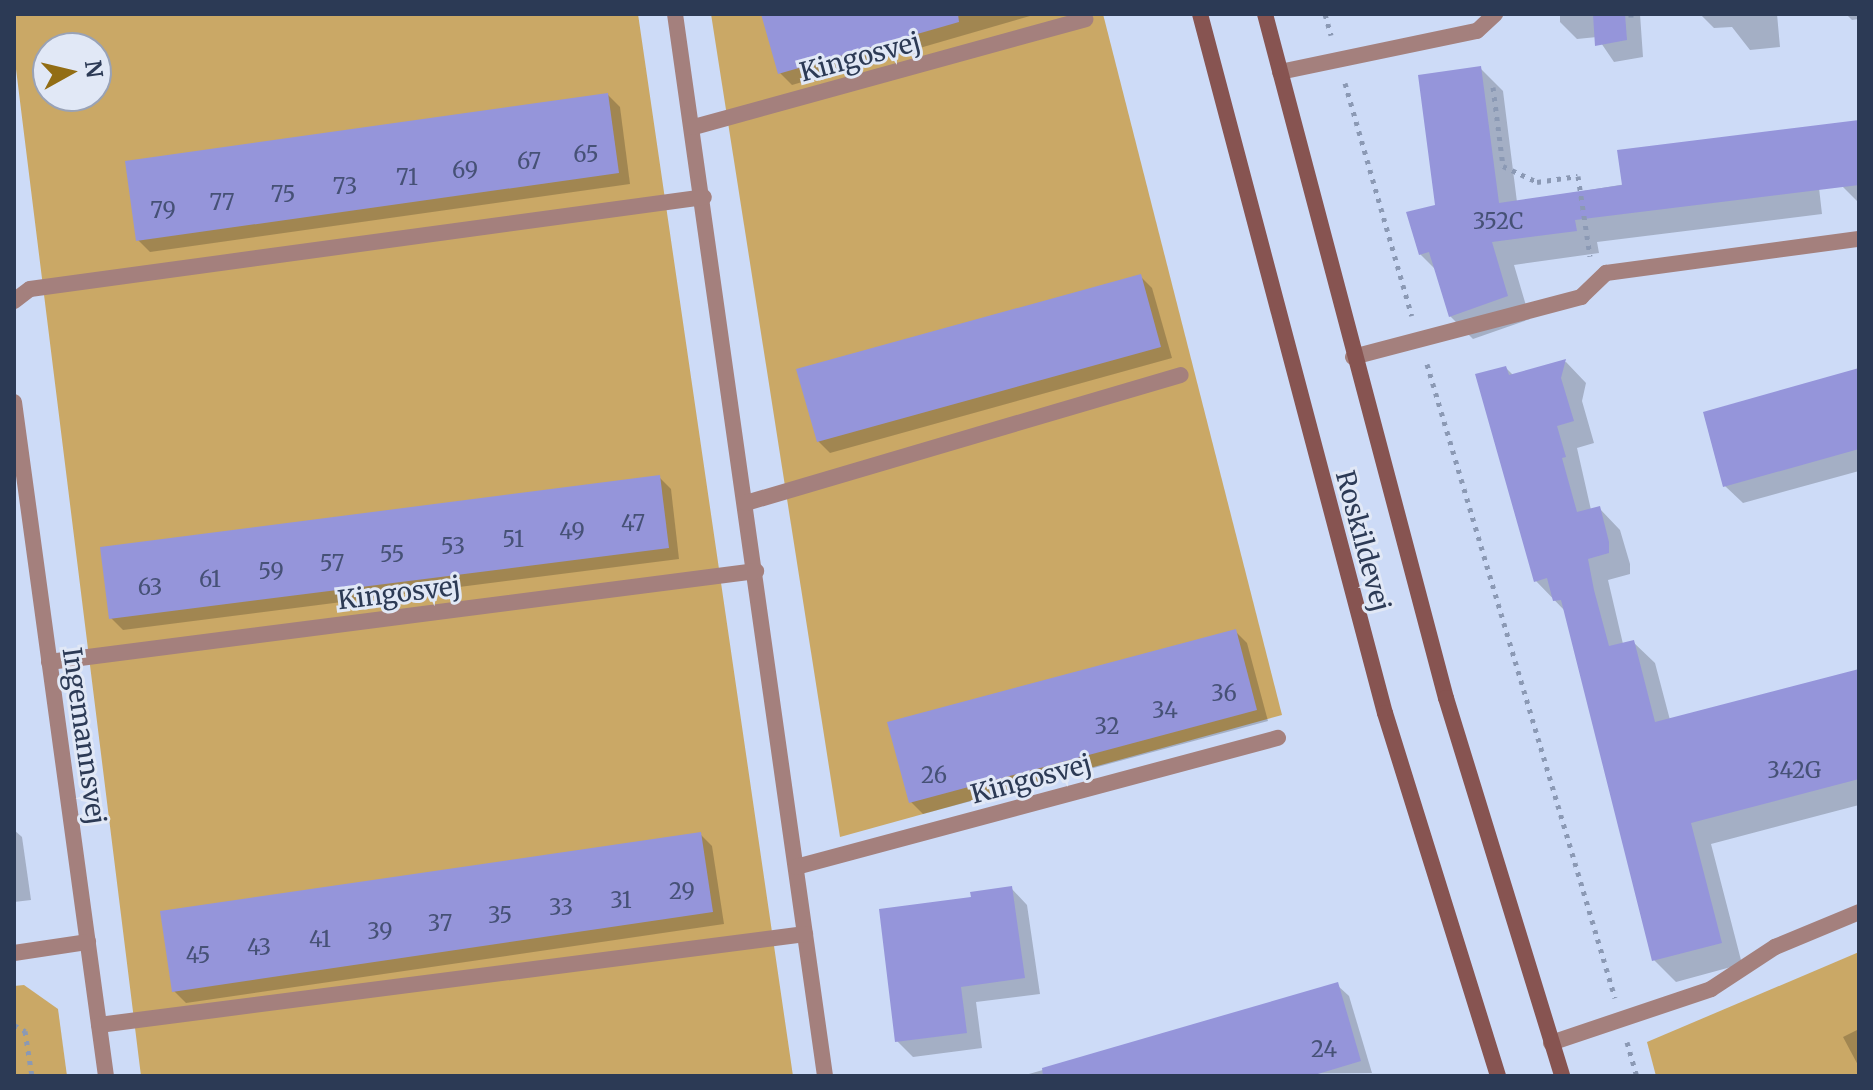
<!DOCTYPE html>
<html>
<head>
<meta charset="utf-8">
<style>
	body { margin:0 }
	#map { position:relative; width:1873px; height:1090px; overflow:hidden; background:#cddbf7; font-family:Merriweather,serif }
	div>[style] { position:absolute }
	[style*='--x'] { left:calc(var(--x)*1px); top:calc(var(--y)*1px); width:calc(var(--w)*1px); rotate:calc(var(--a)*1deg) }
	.green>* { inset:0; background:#caa866 }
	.shadow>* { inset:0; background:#0003 }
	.building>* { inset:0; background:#9595da }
	.path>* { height:5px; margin-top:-2.5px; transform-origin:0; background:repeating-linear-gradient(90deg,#8b99b4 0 4px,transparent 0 10px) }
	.service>* { height:16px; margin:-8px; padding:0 8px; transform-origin:8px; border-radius:8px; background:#a4807d }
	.minor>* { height:16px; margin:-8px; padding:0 8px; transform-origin:8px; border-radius:8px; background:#a4807d }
	.secondary>* { height:16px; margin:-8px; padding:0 8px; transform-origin:8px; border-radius:8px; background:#875451 }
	span { translate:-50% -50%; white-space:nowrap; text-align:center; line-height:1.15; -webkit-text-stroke:6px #e1e8f6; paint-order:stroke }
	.number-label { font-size:22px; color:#465176 }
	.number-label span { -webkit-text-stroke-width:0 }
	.street-label { font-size:26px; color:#2c3a55 }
	.frame { position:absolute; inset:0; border:16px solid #2c3a55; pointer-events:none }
	.north { position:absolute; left:32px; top:32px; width:80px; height:80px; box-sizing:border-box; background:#e1e8f6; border:2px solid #99a2b6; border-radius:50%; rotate:82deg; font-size:22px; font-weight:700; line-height:32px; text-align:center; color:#2c3a55 }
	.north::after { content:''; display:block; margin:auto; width:28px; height:36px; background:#926d14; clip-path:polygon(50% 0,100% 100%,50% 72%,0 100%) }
</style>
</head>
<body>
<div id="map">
	<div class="green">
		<i style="clip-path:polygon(evenodd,14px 14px,638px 14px,793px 1076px,141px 1076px,14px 53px,14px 14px,48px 48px,96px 48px,96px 96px,48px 96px,48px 48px)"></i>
		<i style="clip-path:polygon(711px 14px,1103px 14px,1282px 715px,840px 837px)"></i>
		<i style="clip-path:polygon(1859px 952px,1859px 1076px,1656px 1076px,1647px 1042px)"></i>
		<i style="clip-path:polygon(24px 985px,58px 1009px,67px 1076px,14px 1076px,14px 986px)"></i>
	</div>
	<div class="shadow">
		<i style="clip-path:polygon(763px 14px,1037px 14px,792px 85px,780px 73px)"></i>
		<i style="clip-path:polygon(1560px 14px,1640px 14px,1643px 57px,1614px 62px,1597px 37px,1577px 39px,1560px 22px)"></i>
		<i style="clip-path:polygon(1700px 14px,1777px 14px,1780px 47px,1750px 50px,1732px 27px,1714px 28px)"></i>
		<i style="clip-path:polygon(1846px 14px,1859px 14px,1859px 19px,1852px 20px)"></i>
		<i style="clip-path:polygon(1480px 68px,1503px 91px,1517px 202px,1815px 153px,1822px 214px,1597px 242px,1599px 253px,1514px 265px,1530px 319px,1473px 339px,1450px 316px,1437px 271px,1420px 254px)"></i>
		<i style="clip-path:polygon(608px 95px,620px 107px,630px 184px,150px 252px,138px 240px)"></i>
		<i style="clip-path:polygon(1859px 122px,1859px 203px,1842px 186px)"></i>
		<i style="clip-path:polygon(1140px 276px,1152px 288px,1172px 358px,830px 453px,818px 441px)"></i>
		<i style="clip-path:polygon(1566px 362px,1586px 383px,1582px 401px,1594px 443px,1577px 448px,1591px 510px,1599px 508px,1620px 530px,1630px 564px,1630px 574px,1608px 580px,1623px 644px,1633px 642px,1655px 663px,1670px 720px,1859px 671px,1859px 805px,1711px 844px,1742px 964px,1676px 982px,1654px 960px,1565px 611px,1536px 581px,1506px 368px,1514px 376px)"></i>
		<i style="clip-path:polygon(1859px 370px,1859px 471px,1743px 503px,1725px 486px)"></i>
		<i style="clip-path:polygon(659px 477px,671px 489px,679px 559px,123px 630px,111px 618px)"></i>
		<i style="clip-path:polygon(1235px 631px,1247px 643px,1268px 721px,923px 814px,911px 802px)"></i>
		<i style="clip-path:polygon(14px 830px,22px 837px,31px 900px,14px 902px)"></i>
		<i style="clip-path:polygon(700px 834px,712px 846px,724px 924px,186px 1003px,174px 991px)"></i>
		<i style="clip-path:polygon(1011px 888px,1027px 905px,1040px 994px,976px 1002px,982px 1048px,913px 1057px,897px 1041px,973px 899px)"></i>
		<i style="clip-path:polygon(1337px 985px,1349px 996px,1372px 1073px,1022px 1076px)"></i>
		<i style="clip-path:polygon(1859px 1029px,1859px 1067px,1843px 1037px)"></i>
	</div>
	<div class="building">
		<i style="clip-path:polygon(761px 14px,958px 14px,959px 22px,778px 74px)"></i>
		<i style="clip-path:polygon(1593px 14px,1625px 14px,1627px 40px,1595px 46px)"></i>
		<i style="clip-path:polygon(1481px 66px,1499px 203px,1622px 185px,1617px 150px,1859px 120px,1859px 185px,1575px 220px,1577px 231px,1492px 242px,1508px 296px,1449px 317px,1429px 252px,1419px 255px,1406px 212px,1435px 205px,1418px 75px)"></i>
		<i style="clip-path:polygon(608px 93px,619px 173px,136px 241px,125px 161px)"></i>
		<i style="clip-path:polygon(1141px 274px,1161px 347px,817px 442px,796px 369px)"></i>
		<i style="clip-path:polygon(1566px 359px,1561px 378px,1574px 421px,1557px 426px,1566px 457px,1562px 458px,1577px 512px,1600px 506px,1609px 542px,1609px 553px,1588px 559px,1594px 590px,1609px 646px,1634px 640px,1655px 722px,1859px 669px,1859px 779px,1691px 823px,1722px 943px,1652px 961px,1561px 600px,1553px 601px,1547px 578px,1534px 582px,1475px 374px,1506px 366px,1509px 375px)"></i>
		<i style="clip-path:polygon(1859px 368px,1859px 449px,1723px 487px,1703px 412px)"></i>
		<i style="clip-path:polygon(660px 475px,669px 548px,109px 619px,100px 547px)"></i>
		<i style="clip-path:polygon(1236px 629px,1257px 710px,909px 803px,887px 722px)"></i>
		<i style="clip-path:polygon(701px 832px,713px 912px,172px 992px,160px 911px)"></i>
		<i style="clip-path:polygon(1012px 886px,1025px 978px,961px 987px,967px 1033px,895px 1042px,879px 909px,971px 897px,970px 892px)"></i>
		<i style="clip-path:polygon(1338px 982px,1361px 1061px,1311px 1076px,1043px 1076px,1042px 1068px)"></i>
	</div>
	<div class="path">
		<i style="--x:1325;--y:14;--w:22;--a:74"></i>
		<i style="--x:1631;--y:14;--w:3;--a:90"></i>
		<i style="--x:1345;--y:83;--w:242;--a:74"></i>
		<i style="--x:1493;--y:87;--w:80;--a:82.8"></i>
		<i style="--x:1503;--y:166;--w:38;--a:25"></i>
		<i style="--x:1537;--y:182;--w:41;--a:-8.3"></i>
		<i style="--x:1578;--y:176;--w:81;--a:81.5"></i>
		<i style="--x:1427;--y:364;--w:661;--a:73.48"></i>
		<i style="--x:14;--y:1025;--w:13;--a:29"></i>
		<i style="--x:25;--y:1031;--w:46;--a:81.2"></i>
		<i style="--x:1627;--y:1042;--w:35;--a:74"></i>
	</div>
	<div class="service">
		<i style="--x:1353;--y:357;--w:236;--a:-14.7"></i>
		<i style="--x:1581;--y:297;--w:35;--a:-44"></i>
		<i style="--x:1606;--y:273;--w:255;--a:-7.7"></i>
		<i style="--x:1551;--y:1043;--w:169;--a:-18.6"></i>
		<i style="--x:1711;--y:989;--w:77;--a:-33.3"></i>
		<i style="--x:1775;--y:947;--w:91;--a:-22.6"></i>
	</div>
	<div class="minor">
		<i style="--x:675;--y:14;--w:1073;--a:81.96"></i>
		<i style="--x:1280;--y:72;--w:201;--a:-11.8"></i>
		<i style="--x:1477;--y:31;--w:25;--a:-43"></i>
		<i style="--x:694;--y:127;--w:406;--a:-15.4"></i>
		<i style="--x:14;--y:301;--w:20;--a:-37"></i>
		<i style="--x:30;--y:289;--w:680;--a:-7.77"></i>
		<i style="--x:14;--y:402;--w:680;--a:82.23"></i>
		<i style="--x:746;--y:503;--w:453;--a:-16.4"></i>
		<i style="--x:49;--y:662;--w:713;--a:-7.33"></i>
		<i style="--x:796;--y:867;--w:499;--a:-15"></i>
		<i style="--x:14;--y:953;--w:75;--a:-8.5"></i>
		<i style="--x:99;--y:1025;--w:712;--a:-7.34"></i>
	</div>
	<div class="secondary">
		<i style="--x:1200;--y:14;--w:723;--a:75.18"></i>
		<i style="--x:1385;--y:713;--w:380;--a:72.7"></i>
		<i style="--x:1265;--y:14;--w:708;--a:75.18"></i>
		<i style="--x:1446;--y:698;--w:395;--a:72.9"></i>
	</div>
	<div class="number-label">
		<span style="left:586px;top:155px">65</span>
		<span style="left:529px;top:162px">67</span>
		<span style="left:465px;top:171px">69</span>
		<span style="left:407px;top:178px">71</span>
		<span style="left:345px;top:187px">73</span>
		<span style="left:283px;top:195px">75</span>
		<span style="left:222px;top:203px">77</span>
		<span style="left:163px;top:211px">79</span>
		<span style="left:1498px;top:222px">352C</span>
		<span style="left:633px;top:524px">47</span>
		<span style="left:572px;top:532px">49</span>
		<span style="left:513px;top:540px">51</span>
		<span style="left:453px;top:547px">53</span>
		<span style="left:392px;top:555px">55</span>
		<span style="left:332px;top:564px">57</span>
		<span style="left:271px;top:572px">59</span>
		<span style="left:210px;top:580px">61</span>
		<span style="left:150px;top:588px">63</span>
		<span style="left:1224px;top:694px">36</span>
		<span style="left:1165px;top:711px">34</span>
		<span style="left:1107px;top:727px">32</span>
		<span style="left:1794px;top:771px">342G</span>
		<span style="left:934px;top:776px">26</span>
		<span style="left:682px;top:892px">29</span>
		<span style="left:621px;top:901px">31</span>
		<span style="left:561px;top:908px">33</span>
		<span style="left:500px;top:916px">35</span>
		<span style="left:440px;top:924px">37</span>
		<span style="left:380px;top:932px">39</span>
		<span style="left:320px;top:940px">41</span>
		<span style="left:259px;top:948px">43</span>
		<span style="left:198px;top:956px">45</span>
		<span style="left:1324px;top:1050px">24</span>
	</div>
	<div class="street-label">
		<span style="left:860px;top:57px;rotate:-15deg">Kingosvej</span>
		<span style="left:1363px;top:541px;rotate:75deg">Roskildevej</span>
		<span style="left:399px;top:593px;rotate:-7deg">Kingosvej</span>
		<span style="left:84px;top:736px;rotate:82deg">Ingemannsvej</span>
		<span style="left:1031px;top:779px;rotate:-15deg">Kingosvej</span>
	</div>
	<div class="frame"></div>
	<div class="north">N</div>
</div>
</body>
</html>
